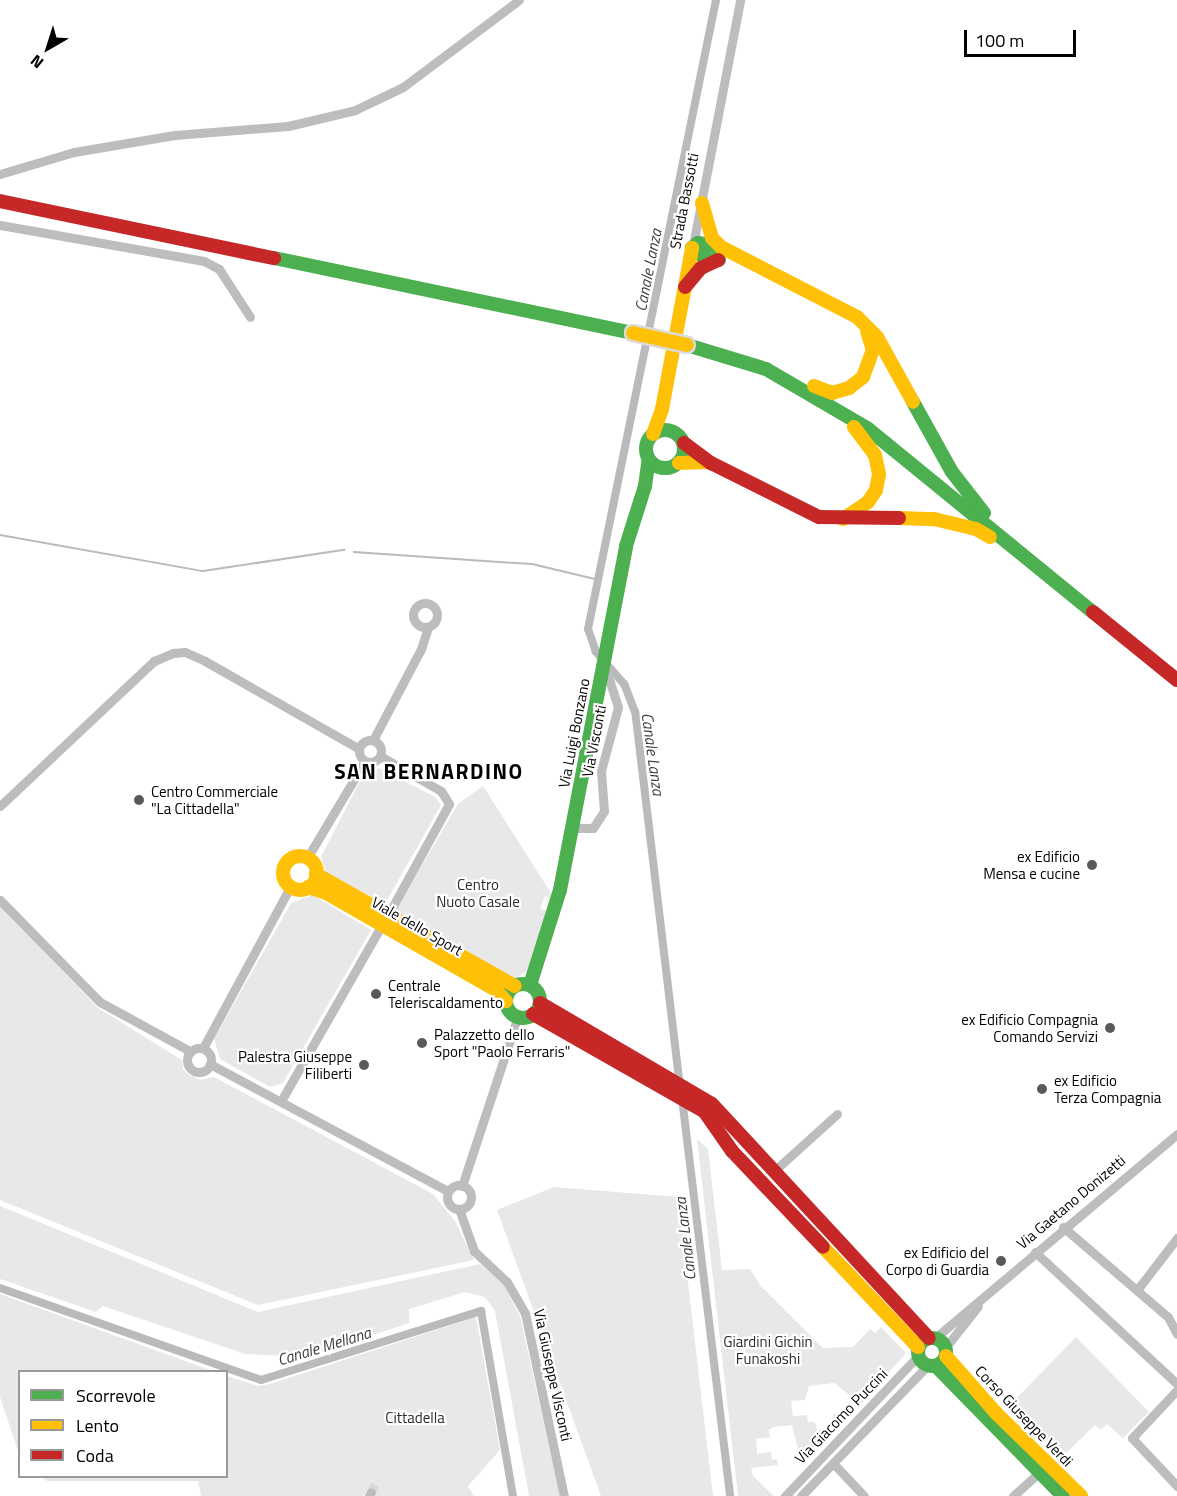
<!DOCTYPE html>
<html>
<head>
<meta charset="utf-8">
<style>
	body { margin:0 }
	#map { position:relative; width:1177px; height:1496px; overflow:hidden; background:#fff; font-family:"Titillium Web",sans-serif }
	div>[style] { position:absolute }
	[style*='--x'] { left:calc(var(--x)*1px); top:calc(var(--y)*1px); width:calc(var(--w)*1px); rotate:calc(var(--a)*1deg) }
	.green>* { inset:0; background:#e8e8e8 }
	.stream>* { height:2px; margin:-1px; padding:0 1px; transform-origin:1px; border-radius:1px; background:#bababa }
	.canal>* { height:8px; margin:-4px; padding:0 4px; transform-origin:4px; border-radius:4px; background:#bababa }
	.street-tunnel>* { height:9px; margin-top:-4.5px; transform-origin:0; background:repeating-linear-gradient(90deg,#d9d9d9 0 9px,transparent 0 13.5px) }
	.street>* { height:9px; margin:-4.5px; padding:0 4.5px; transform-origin:4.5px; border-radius:4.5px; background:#bdbdbd }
	.street>.ring { margin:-4.5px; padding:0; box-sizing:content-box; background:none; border:9px solid #bdbdbd; border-radius:50% }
	.fast>* { height:14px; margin:-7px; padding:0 7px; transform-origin:7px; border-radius:7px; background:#4caf50 }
	.fast>.ring { margin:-7px; padding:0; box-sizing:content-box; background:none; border:14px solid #4caf50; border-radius:50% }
	.slow>* { height:14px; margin:-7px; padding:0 7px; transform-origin:7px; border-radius:7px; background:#ffc107 }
	.slow>.ring { margin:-7px; padding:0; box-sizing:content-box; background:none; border:14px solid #ffc107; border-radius:50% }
	.jam>* { height:14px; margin:-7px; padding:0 7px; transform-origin:7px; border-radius:7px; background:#c62828 }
	.bridges { filter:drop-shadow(2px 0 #dbdbdb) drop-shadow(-2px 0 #dbdbdb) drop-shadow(0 2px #dbdbdb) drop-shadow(0 -2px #dbdbdb) }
	.slow-bridge>* { height:14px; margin:-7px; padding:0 7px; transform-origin:7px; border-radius:7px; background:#ffc107 }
	.dots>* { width:16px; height:16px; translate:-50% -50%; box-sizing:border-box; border:3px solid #fff; border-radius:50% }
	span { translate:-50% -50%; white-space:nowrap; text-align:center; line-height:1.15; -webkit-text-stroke:4.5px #fff; paint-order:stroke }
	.street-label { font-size:15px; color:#000 }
	.poi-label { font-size:15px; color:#000 }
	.left { translate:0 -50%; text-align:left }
	.right { translate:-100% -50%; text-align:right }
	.park-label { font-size:15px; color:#2c2c2c }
	.water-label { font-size:16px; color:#3d3d3d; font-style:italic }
	.district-label { font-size:21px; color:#000; font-weight:700; letter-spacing:1.5px }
	.legend { position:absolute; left:18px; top:1370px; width:210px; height:108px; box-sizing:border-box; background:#fff; border:2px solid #999; margin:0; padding:8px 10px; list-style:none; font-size:18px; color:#000 }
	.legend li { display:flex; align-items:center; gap:12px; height:30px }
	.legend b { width:30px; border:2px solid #999 }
	.north { position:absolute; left:18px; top:18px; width:60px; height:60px; -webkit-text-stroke:4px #fff; paint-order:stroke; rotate:219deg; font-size:16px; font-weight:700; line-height:24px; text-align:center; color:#000 }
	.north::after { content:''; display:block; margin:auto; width:21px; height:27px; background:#000; clip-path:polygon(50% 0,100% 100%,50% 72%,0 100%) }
	.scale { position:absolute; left:964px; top:30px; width:112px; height:27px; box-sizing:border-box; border:3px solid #000; border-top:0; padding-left:8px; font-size:18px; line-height:21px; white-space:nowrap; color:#000; -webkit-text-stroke:4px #fff; paint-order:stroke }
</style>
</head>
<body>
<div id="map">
	<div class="green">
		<i style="clip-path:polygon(379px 768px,435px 797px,441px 805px,385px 904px,326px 873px,321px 857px,362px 777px)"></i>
		<i style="clip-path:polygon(483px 786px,551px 893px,550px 898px,545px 896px,540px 908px,546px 911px,528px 970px,514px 980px,394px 912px,458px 804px)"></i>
		<i style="clip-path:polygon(313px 895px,371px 930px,283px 1083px,270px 1087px,220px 1059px,214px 1039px,291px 903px)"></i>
		<i style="clip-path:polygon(0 904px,98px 1008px,182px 1060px,183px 1069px,188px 1074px,199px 1080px,214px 1077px,433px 1194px,455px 1221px,474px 1260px,258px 1305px,0 1200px)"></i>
		<i style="clip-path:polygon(697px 1139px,708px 1149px,722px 1270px,750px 1269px,760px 1285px,823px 1348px,853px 1347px,870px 1329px,875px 1333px,881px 1327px,906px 1353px,861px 1404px,834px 1383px,809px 1386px,805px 1400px,791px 1401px,793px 1416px,807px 1415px,808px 1422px,815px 1422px,817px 1430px,834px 1429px,833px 1414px,852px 1414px,802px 1466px,792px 1425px,774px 1427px,769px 1430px,770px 1437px,756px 1439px,757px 1454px,771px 1452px,772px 1460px,777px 1459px,778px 1465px,751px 1468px,753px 1476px,774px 1496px,738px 1496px)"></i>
		<i style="clip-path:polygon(554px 1187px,678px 1197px,713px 1496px,601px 1496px,497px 1210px)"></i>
		<i style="clip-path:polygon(0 1206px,258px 1312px,480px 1264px,504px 1285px,520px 1316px,560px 1496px,529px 1496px,495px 1311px,485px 1297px,465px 1292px,409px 1309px,409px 1323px,306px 1357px,245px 1354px,103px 1306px,96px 1312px,0 1279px)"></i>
		<i style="clip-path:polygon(0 1294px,213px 1371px,20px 1372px,19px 1454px,0 1397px)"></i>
		<i style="clip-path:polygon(476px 1317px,500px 1450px,468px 1486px,474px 1496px,373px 1496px,368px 1490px,364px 1496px,201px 1496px,198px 1481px,47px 1481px,42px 1477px,226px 1476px,227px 1376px,258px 1386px,270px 1384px)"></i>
		<i style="clip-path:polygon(1076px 1337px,1149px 1412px,1123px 1438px,1107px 1424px,1101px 1430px,1095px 1425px,1061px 1458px,1009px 1406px)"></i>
	</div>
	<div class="stream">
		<i style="--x:0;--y:535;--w:206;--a:10.1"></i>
		<i style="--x:203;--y:571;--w:143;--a:-8.5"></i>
		<i style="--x:354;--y:552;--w:178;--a:3.9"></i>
		<i style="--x:532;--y:564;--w:69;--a:13.4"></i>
	</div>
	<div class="canal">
		<i style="--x:680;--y:1087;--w:378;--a:-96.8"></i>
		<i style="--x:635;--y:712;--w:30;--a:-111"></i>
		<i style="--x:624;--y:684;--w:43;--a:-131.2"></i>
		<i style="--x:596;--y:652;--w:24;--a:-109"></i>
		<i style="--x:588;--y:629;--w:642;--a:-78.5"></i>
		<i style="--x:682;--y:1098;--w:401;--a:83.1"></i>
		<i style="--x:0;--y:1288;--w:277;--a:19.4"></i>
		<i style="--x:261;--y:1380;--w:231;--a:-17.4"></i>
		<i style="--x:481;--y:1311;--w:188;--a:80.2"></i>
	</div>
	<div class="street-tunnel">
		<i style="--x:371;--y:1492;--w:12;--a:-59"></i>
	</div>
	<div class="street">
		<i style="--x:0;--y:174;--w:77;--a:-16.6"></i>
		<i style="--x:74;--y:152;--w:102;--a:-9.6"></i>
		<i style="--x:175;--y:135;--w:113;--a:-4.6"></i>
		<i style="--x:288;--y:126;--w:69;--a:-13.4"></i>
		<i style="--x:355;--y:110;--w:53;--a:-25.6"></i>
		<i style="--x:403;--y:87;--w:145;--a:-36.9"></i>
		<i style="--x:0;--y:225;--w:207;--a:10"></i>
		<i style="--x:204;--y:261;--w:17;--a:28"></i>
		<i style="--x:219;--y:269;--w:57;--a:57.1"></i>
		<i style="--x:693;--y:245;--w:249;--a:-79.1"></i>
		<i class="ring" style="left:413px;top:603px;width:15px;height:15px"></i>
		<i class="ring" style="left:359px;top:740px;width:13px;height:13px"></i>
		<i style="--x:373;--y:740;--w:103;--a:-62.2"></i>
		<i style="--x:421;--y:649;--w:23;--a:-72"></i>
		<i style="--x:380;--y:756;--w:70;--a:29.8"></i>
		<i style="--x:441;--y:791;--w:15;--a:58"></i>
		<i style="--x:449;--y:804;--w:129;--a:118.8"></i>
		<i style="--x:0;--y:806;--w:212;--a:-43.3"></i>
		<i style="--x:154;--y:661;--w:21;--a:-23"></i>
		<i style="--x:173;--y:653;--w:12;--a:-5"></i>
		<i style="--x:185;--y:652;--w:22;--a:24"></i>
		<i style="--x:205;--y:661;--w:177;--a:29.7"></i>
		<i style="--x:573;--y:828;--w:20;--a:0"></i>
		<i style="--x:593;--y:828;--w:20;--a:-57"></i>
		<i style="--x:604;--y:811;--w:40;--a:-94.3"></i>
		<i style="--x:601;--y:771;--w:66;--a:-75.1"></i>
		<i style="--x:618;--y:707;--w:40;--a:-108"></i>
		<i style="--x:307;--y:858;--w:113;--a:-59.1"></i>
		<i style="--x:0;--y:900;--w:143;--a:45.6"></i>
		<i style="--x:100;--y:1002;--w:102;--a:28.6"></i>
		<i class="ring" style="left:187px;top:1048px;width:15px;height:15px"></i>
		<i style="--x:203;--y:1048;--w:183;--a:-61.6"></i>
		<i style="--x:210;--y:1064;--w:270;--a:28.1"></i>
		<i style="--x:281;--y:1101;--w:203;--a:-60.2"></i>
		<i style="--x:774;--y:1171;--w:85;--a:-42.1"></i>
		<i class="ring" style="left:447px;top:1185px;width:15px;height:15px"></i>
		<i style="--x:462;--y:1186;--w:179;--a:-71.8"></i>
		<i style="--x:459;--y:1209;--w:45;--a:70.3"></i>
		<i style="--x:474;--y:1251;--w:45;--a:43.2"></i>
		<i style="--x:507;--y:1282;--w:36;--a:60"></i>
		<i style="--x:525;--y:1313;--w:187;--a:78"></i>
		<i style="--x:1063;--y:1227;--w:138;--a:40.6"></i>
		<i style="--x:1168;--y:1317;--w:19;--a:62"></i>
		<i style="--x:1035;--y:1252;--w:194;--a:42.9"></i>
		<i style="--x:1137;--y:1290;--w:66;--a:-52.4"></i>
		<i style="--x:935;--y:1338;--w:317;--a:-40.1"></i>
		<i style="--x:945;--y:1348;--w:53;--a:-51.8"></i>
		<i style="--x:1177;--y:1390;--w:66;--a:133.2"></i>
		<i style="--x:1132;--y:1438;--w:66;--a:46.8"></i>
		<i style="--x:833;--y:1463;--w:45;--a:46.8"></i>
		<i style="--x:369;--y:1496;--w:4;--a:-63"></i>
		<i style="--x:785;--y:1496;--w:193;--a:-46.5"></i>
		<i style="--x:801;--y:1496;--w:181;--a:-45.9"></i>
		<i style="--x:1013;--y:1496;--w:40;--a:-42"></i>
	</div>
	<div class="fast">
		<i style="--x:274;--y:258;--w:367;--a:11.8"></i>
		<i style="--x:719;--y:260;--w:13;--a:-176"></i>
		<i style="--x:706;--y:259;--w:18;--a:-142"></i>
		<i style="--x:692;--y:248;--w:8;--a:-40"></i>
		<i style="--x:698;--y:243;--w:23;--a:10"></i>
		<i style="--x:687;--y:345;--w:83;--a:16.9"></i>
		<i style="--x:766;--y:369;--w:117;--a:30.3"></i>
		<i style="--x:867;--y:428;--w:291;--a:39.2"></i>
		<i style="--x:913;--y:402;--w:80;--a:60.9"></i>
		<i style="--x:952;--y:472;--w:52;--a:52"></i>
		<i class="ring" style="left:646px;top:430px;width:24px;height:24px"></i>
		<i class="ring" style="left:506px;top:984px;width:20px;height:20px"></i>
		<i style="--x:530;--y:985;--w:100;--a:-72.5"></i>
		<i style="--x:560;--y:890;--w:350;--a:-79.1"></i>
		<i style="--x:626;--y:546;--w:63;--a:-72.4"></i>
		<i style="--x:645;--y:486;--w:27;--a:-82"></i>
		<i class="ring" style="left:918px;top:1338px;width:14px;height:14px"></i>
		<i style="--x:936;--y:1366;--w:182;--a:45.7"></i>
	</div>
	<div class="slow">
		<i style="--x:702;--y:203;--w:36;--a:74"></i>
		<i style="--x:712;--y:238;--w:13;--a:45"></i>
		<i style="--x:721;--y:247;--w:153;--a:27.2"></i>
		<i style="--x:857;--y:317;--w:28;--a:45"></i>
		<i style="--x:877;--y:337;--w:74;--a:61"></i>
		<i style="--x:814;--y:386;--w:19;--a:21"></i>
		<i style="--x:832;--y:393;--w:18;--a:-16"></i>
		<i style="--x:849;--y:388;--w:18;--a:-38"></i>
		<i style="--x:863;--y:377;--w:29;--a:-70"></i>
		<i style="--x:873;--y:350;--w:19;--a:-108"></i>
		<i style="--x:653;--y:434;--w:27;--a:-70"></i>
		<i style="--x:662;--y:409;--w:164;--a:-79.4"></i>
		<i style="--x:679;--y:463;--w:29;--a:-2"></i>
		<i style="--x:899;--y:518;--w:35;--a:2"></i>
		<i style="--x:934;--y:519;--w:43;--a:13.4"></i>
		<i style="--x:976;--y:529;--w:16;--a:30"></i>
		<i style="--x:843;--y:519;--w:30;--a:-34"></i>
		<i style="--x:868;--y:502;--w:14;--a:-56"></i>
		<i style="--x:876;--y:490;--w:16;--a:-79"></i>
		<i style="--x:879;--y:474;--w:19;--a:-102"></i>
		<i style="--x:875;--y:455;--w:35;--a:-127"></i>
		<i class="ring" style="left:283px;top:856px;width:20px;height:20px"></i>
		<i style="--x:316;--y:874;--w:228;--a:29.4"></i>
		<i style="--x:308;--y:887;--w:19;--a:18"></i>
		<i style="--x:326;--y:893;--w:196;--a:29.7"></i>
		<i style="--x:496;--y:990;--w:15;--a:48"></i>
		<i style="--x:823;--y:1247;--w:138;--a:46.5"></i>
		<i style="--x:946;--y:1356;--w:76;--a:48.7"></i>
		<i style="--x:996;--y:1413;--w:119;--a:44.3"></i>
	</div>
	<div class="jam">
		<i style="--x:0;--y:201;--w:280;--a:11.8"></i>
		<i style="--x:685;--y:287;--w:25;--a:-50"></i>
		<i style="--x:701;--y:268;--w:19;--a:-25"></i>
		<i style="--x:684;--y:443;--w:34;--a:37"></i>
		<i style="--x:711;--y:463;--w:121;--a:26.6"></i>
		<i style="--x:819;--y:517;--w:80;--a:0.7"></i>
		<i style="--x:1093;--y:612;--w:108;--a:39"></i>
		<i style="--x:540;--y:1003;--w:199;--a:30.4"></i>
		<i style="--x:712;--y:1104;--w:319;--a:47.2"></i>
		<i style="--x:533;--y:1014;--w:197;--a:29.6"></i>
		<i style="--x:704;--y:1111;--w:49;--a:55"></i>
		<i style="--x:732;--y:1151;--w:132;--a:46.5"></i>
	</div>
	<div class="bridges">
		<div class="slow-bridge">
			<i style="--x:633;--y:333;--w:55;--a:12.5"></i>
		</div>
	</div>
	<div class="dots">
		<i style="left:139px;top:800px;background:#595959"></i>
		<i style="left:1092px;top:865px;background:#595959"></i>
		<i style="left:376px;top:994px;background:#595959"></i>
		<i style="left:1110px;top:1028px;background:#595959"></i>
		<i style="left:422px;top:1043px;background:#595959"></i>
		<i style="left:364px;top:1065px;background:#595959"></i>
		<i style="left:1042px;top:1089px;background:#595959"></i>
		<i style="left:1001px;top:1261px;background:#595959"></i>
	</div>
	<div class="street-label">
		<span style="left:684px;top:201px;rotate:-79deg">Strada Bassotti</span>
		<span style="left:574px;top:733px;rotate:-79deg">Via Luigi Bonzano</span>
		<span style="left:594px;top:741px;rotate:-79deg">Via Visconti</span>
		<span style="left:417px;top:926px;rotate:30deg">Viale dello Sport</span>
		<span style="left:1071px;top:1202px;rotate:-40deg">Via Gaetano Donizetti</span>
		<span style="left:553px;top:1375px;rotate:78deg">Via Giuseppe Visconti</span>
		<span style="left:841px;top:1416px;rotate:-46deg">Via Giacomo Puccini</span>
		<span style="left:1024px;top:1416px;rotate:46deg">Corso Giuseppe Verdi</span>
	</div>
	<div class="poi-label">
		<span class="left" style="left:151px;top:800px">Centro Commerciale<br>"La Cittadella"</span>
		<span class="right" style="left:1080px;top:865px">ex Edificio<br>Mensa e cucine</span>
		<span class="left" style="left:388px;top:994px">Centrale<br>Teleriscaldamento</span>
		<span class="right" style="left:1098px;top:1028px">ex Edificio Compagnia<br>Comando Servizi</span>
		<span class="left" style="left:434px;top:1043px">Palazzetto dello<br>Sport "Paolo Ferraris"</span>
		<span class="right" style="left:352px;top:1065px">Palestra Giuseppe<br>Filiberti</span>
		<span class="left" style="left:1054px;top:1089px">ex Edificio<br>Terza Compagnia</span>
		<span class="right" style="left:989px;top:1261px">ex Edificio del<br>Corpo di Guardia</span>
	</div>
	<div class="park-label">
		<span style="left:478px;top:893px">Centro<br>Nuoto Casale</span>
		<span style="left:768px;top:1350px">Giardini Gichin<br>Funakoshi</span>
		<span style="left:415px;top:1418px">Cittadella</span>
	</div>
	<div class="water-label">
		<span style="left:648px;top:270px;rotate:-79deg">Canale Lanza</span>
		<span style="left:653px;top:754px;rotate:82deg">Canale Lanza</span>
		<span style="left:685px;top:1239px;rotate:-97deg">Canale Lanza</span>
		<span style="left:324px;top:1346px;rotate:-17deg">Canale Mellana</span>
	</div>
	<div class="district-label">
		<span style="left:429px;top:771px">SAN BERNARDINO</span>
	</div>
	<ul class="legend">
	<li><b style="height:8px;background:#4caf50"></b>Scorrevole</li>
	<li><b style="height:8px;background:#ffc107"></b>Lento</li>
	<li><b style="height:8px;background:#c62828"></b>Coda</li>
	</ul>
	<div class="north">N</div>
	<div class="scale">100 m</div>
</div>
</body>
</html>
